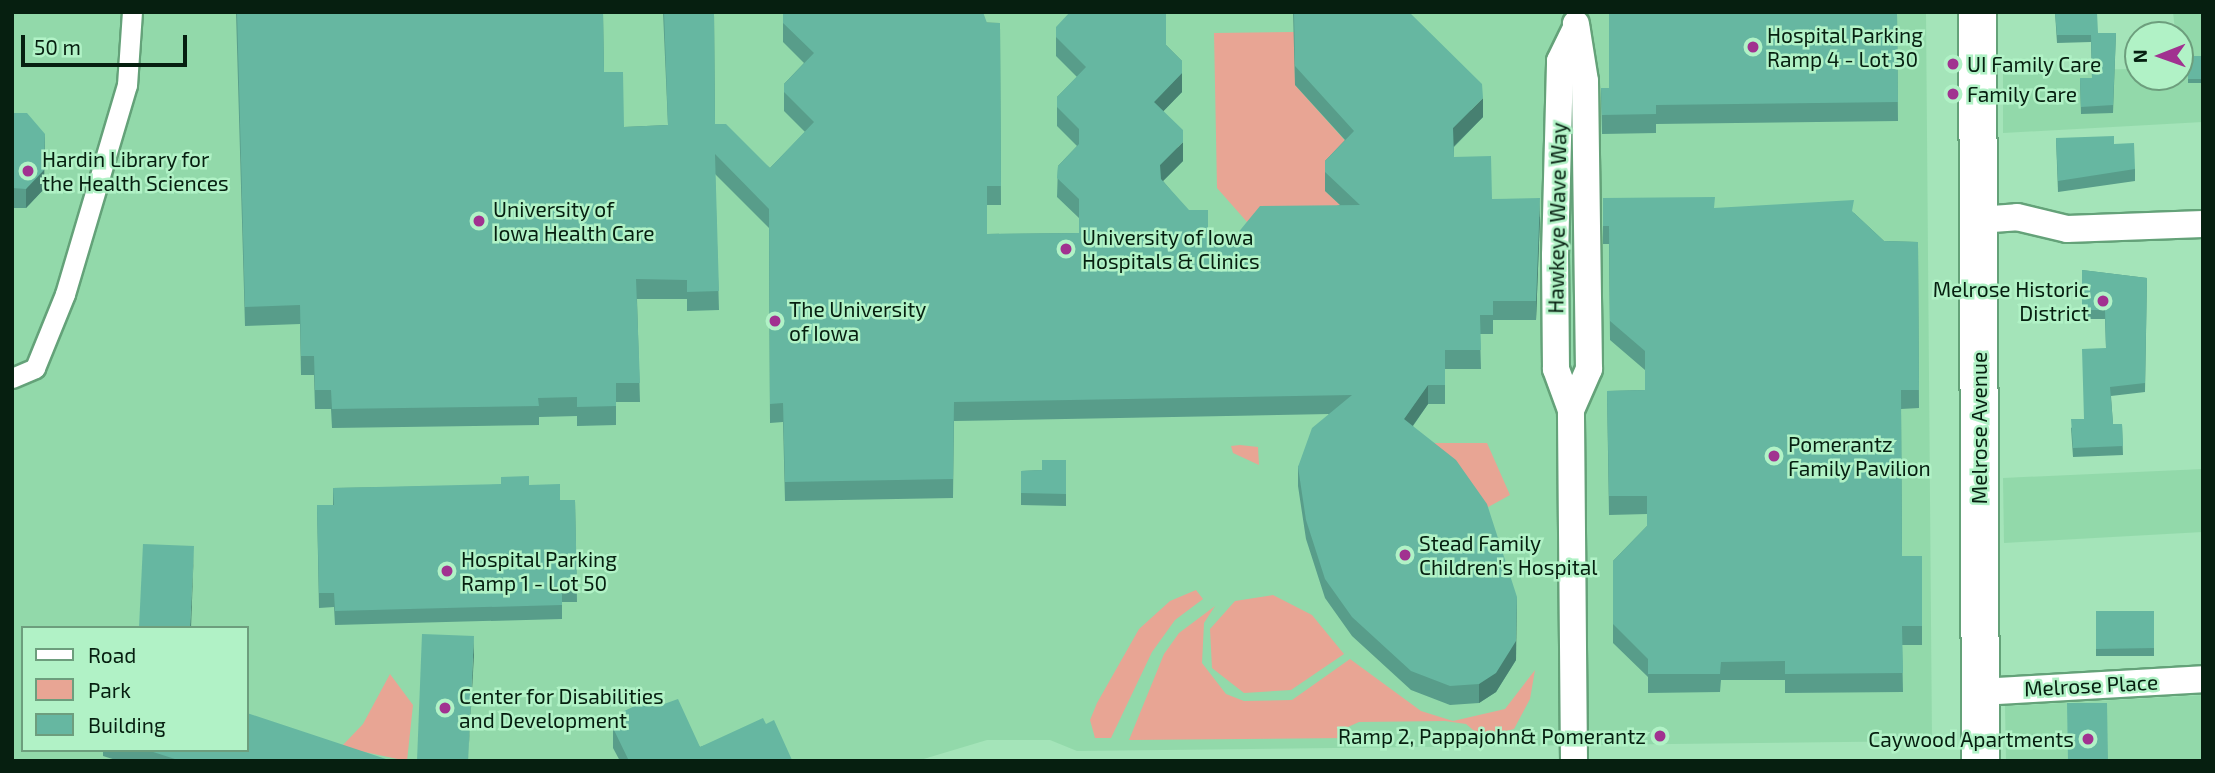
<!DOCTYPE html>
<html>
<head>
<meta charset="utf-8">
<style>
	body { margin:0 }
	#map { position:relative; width:2215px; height:773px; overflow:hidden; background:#a4e4b9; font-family:"Exo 2",sans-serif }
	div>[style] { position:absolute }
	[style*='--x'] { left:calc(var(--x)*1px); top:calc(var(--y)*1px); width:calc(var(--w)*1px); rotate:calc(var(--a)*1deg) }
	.built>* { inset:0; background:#92d9aa }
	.green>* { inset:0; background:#e8a594 }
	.roads { filter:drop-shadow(2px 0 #64a279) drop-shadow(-2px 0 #64a279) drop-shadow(0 2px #64a279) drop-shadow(0 -2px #64a279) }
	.pedestrian>* { height:19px; margin:-9.5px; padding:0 9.5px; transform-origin:9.5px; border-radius:9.5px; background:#fff }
	.minor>* { height:26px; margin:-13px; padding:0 13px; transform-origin:13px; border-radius:13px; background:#fff }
	.secondary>* { height:37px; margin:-18.5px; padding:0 18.5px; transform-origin:18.5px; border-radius:18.5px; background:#fff }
	.wall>* { inset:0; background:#589d8a }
	.shaded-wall>* { inset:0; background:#478071 }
	.building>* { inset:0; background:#66b7a1 }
	.dots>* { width:19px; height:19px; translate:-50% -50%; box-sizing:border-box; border:4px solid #b1f2c6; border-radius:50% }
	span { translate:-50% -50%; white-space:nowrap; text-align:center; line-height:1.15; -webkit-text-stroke:5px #b1f2c6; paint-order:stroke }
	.poi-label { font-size:21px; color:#061f10 }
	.left { translate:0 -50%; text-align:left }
	.right { translate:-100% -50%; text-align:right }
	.street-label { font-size:21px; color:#061f10 }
	.frame { position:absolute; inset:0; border:14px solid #061f10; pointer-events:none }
	.legend { position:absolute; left:21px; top:626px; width:228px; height:126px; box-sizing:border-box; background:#b1f2c6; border:2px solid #6d9e7d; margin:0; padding:9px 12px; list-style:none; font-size:21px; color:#061f10 }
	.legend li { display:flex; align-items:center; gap:14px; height:35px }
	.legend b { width:35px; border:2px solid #6d9e7d }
	.north { position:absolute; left:2124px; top:21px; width:70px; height:70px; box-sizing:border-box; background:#b1f2c6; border:2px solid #6d9e7d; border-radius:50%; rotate:269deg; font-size:19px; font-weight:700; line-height:28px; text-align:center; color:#061f10 }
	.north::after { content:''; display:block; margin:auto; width:24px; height:32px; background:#a13290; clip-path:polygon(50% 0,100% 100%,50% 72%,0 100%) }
	.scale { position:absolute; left:21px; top:35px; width:166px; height:32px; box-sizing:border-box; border:4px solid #061f10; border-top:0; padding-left:9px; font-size:21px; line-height:24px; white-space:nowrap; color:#061f10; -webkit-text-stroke:5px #b1f2c6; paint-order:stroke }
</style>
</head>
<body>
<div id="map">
	<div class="built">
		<i style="clip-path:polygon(evenodd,12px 12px,1926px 12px,1932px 741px,1077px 751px,1050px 740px,987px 740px,917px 761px,12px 761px,12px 12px,23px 628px,247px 628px,247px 750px,23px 750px,23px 628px)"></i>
		<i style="clip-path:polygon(2173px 12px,2203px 12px,2203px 122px,2003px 133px,2003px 71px,2138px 69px,2138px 77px,2180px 77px)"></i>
		<i style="clip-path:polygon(2203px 469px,2203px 532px,2004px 543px,2003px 478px)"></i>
		<i style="clip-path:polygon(2203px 695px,2203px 761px,2006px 761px,2005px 706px)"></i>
	</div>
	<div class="green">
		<i style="clip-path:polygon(1294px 32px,1295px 85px,1349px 145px,1325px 191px,1349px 213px,1255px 231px,1217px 188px,1214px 33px)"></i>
		<i style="clip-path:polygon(1415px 443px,1487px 443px,1510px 495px,1481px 511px)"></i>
		<i style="clip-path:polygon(1240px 445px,1258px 447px,1259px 465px,1233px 453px,1231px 446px)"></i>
		<i style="clip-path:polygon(1196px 590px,1203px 599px,1175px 620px,1152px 652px,1111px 738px,1095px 738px,1090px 720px,1097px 703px,1139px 629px,1170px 601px)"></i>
		<i style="clip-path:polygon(1273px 595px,1312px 615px,1344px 654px,1291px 690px,1244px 693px,1212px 668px,1210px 629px,1235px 601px)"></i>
		<i style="clip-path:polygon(1215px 606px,1204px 623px,1202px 663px,1226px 694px,1244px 701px,1292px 700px,1350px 659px,1421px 711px,1453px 721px,1505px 709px,1535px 670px,1530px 699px,1514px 729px,1495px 734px,1479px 735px,1466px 724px,1445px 721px,1359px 722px,1348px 727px,1346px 738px,1129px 740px,1164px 654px,1179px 633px)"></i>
		<i style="clip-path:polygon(390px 674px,413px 705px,407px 761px,341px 747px,363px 724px)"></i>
	</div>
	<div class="roads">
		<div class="pedestrian">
			<i style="--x:12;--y:378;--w:25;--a:-23"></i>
			<i style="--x:35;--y:368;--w:80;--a:-67.9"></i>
			<i style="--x:65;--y:294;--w:218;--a:-73.5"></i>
			<i style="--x:127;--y:85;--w:73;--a:-86.1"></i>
		</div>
		<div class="minor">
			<i style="--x:1978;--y:220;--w:39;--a:-4"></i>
			<i style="--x:2017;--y:217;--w:51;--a:13.5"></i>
			<i style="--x:2067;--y:229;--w:136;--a:-2.1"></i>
			<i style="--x:1571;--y:410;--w:45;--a:-66.3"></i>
			<i style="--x:1589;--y:369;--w:288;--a:-90.8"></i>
			<i style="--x:1585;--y:81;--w:58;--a:-99"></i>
			<i style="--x:1980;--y:692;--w:223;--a:-3.3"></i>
			<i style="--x:1574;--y:761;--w:351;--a:-90.5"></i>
			<i style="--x:1571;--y:410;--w:44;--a:-110.1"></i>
			<i style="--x:1556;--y:369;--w:114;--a:-90.5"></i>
			<i style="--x:1555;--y:255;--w:194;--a:-88.5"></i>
			<i style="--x:1560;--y:61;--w:37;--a:-64"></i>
		</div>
		<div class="secondary">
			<i style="--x:1977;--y:12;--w:749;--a:89.77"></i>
		</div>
	</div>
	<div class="wall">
		<i style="clip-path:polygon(236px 12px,603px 12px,604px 72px,624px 127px,668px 125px,663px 12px,714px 12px,715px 124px,770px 168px,805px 132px,784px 111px,784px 84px,804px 63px,783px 42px,783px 14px,1000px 23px,1001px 205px,987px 205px,987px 234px,1079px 233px,1079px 218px,1057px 197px,1058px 166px,1077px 146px,1057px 126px,1057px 97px,1077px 77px,1056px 56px,1056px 27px,1166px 45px,1182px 61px,1182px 92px,1163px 111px,1183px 161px,1163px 181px,1208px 235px,1237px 234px,1340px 205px,1325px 191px,1325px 161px,1345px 140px,1295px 85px,1293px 12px,1483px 117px,1454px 147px,1454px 157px,1492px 199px,1540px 217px,1536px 320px,1493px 320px,1493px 334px,1480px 334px,1481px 369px,1445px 369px,1445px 404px,1428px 404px,1413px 426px,1516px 660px,1496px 692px,1479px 703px,1450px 705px,1411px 690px,1352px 636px,1325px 598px,1306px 539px,1298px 486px,1298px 467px,1329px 414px,954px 421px,953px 498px,785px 501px,783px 422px,770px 423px,769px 228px,715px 174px,719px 310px,687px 311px,687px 299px,637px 299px,640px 402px,616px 402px,616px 425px,577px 426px,577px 416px,539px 417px,539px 425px,332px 428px,331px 409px,315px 409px,314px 375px,301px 375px,300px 324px,245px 326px)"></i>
		<i style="clip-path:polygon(1479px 12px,1527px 12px,1527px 14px,1479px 14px)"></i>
		<i style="clip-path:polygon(1897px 12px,1898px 121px,1656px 124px,1656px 133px,1602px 134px,1601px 88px,1609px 88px)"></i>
		<i style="clip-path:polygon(2055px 12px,2098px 33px,2116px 33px,2113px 113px,2081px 114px,2080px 78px,2092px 78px,2091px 42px,2057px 43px)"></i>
		<i style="clip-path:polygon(2188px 56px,2203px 56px,2203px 83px,2188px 83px)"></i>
		<i style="clip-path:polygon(12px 113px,44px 189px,26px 208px,12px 208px)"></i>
		<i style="clip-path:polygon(2056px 138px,2114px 144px,2135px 169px,2135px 181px,2058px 192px)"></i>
		<i style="clip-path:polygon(1603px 198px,1715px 208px,1854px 213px,1884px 241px,1918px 242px,1919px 408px,1901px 409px,1902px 556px,1922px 556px,1922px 645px,1902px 645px,1903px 692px,1785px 693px,1785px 680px,1721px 680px,1720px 692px,1648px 693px,1648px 677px,1613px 643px,1613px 561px,1647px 526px,1647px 514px,1609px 515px,1607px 391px,1645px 390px,1645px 370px,1610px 340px,1609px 244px,1603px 244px)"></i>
		<i style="clip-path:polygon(2082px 270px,2147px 278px,2145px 392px,2111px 396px,2113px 424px,2122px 424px,2123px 455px,2073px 457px,2071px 428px,2084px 419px,2106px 348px,2105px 319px,2082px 319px)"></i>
		<i style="clip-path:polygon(1066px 460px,1066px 506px,1021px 505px,1021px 471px,1042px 470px)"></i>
		<i style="clip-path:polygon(529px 485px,560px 500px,575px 500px,577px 602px,562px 602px,562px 619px,335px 625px,334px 607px,319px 608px,317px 505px,333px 505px,333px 488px)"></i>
		<i style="clip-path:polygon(2096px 611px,2154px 611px,2154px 656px,2096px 656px)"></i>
		<i style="clip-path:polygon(664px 704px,700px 747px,766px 724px,792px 761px,620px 761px,613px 748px,613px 728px,620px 726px,620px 713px)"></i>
		<i style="clip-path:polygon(103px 750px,247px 750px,392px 761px,119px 761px,103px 756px)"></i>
	</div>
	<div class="shaded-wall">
		<i style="clip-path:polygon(1182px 73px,1182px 92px,1154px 121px,1154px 102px)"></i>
		<i style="clip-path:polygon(1483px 98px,1483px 117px,1453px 147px,1453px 128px)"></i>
		<i style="clip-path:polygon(45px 134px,44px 189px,26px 208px,26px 189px)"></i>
		<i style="clip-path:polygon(1183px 142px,1183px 161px,1160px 184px,1160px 165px)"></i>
		<i style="clip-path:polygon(1540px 198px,1540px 217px,1536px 320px,1536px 301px)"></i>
		<i style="clip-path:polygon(1428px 385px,1428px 404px,1404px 438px,1404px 419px)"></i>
		<i style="clip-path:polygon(194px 546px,191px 628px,190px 628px)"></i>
		<i style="clip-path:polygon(1517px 597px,1516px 660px,1496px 692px,1479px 703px,1479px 684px)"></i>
		<i style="clip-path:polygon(474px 636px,474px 655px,468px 761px)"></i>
	</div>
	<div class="building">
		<i style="clip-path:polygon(237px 12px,603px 12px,604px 72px,623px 72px,624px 127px,668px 125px,664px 12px,714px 12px,715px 124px,726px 124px,770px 168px,814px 122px,784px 92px,784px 84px,814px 53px,783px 23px,783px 14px,785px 12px,983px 12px,987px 23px,1000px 23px,1001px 186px,987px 186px,987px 234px,1079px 233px,1079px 199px,1057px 178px,1058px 166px,1079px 144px,1079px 129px,1057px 107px,1057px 97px,1086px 67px,1056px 37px,1056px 27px,1070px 12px,1166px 12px,1166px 45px,1182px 61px,1182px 73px,1154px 102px,1183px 130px,1183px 142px,1160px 165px,1161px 179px,1189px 210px,1208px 210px,1208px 235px,1237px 234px,1260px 206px,1360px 205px,1325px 172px,1325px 161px,1354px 131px,1295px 66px,1294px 12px,1409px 12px,1482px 84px,1483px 98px,1453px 128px,1454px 157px,1491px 156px,1492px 199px,1540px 198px,1536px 301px,1493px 301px,1493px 315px,1480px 315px,1481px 350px,1445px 350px,1445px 385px,1428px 385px,1404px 419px,1456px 460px,1487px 504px,1517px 597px,1516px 641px,1496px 673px,1479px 684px,1450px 686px,1411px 671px,1352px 617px,1325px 579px,1306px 520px,1298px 467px,1312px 428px,1352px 395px,954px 402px,953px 479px,785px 482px,783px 403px,770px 404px,769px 209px,715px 154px,719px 291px,687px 292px,687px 280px,636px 279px,640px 383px,616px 383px,616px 406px,577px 407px,577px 397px,538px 398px,539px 406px,332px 409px,331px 390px,315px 390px,314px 356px,301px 356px,300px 305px,245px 307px)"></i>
		<i style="clip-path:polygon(1609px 12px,1897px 12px,1898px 102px,1656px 105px,1656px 114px,1602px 115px,1601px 88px,1609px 88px)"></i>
		<i style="clip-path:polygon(2055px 12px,2097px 12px,2098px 33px,2116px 33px,2113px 105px,2081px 107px,2080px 78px,2092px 78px,2091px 35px,2057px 35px)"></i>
		<i style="clip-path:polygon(2188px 56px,2203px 56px,2203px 79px,2188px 79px)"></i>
		<i style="clip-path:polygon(12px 113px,27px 113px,45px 134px,44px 170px,26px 189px,12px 188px)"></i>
		<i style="clip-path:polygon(2114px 136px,2114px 144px,2134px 143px,2135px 169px,2058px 181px,2056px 138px)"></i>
		<i style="clip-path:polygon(1715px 197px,1714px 208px,1854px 200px,1852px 211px,1884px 241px,1918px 242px,1919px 390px,1901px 390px,1902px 556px,1922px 556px,1922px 626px,1902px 626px,1903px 673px,1785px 674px,1785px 661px,1721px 662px,1720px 674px,1648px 674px,1648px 659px,1613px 624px,1613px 561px,1647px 526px,1647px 496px,1609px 496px,1607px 391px,1645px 390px,1645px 351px,1610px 321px,1609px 226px,1603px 226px,1603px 198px)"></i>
		<i style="clip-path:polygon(2082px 270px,2147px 278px,2145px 383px,2110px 387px,2113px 424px,2122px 424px,2123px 446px,2073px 448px,2071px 419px,2084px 419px,2082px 349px,2106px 348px,2105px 310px,2082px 310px)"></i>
		<i style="clip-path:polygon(1042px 460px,1066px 460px,1066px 494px,1021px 493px,1021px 471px,1042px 470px)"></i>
		<i style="clip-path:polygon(529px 476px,529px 485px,560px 484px,560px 500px,575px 500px,577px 588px,562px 588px,562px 605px,335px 611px,334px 593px,319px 593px,317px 505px,334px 505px,333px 488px,501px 484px,501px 477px)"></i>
		<i style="clip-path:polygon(143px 544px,194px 546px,190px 628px,139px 628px)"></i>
		<i style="clip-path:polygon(2096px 611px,2154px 611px,2154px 648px,2096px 649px)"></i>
		<i style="clip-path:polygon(422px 634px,474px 636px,468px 761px,417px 761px)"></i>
		<i style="clip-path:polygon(660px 694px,664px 704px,678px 699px,700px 747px,763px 718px,766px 724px,774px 720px,792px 760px,629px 761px,613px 728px,625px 724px,620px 713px)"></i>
		<i style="clip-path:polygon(2067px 703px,2107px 703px,2108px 761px,2068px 761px)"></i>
		<i style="clip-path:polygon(247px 713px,392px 761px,181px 761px,147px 750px,247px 750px)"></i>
	</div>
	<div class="dots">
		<i style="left:1753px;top:47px;background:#a13290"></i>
		<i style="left:1953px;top:64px;background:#a13290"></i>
		<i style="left:1953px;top:94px;background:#a13290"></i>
		<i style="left:28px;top:171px;background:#a13290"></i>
		<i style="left:479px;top:221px;background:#a13290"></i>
		<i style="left:1066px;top:249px;background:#a13290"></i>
		<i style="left:2103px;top:301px;background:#a13290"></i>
		<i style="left:775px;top:321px;background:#a13290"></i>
		<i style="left:1774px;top:456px;background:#a13290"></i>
		<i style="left:1405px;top:555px;background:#a13290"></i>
		<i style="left:447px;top:571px;background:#a13290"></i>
		<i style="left:445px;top:708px;background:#a13290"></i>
		<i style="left:1660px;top:736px;background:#a13290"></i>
		<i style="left:2088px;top:739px;background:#a13290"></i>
	</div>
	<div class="poi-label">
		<span class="left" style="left:1767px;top:47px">Hospital Parking<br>Ramp 4 - Lot 30</span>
		<span class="left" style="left:1967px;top:64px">UI Family Care</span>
		<span class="left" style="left:1967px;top:94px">Family Care</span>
		<span class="left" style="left:42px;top:171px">Hardin Library for<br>the Health Sciences</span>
		<span class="left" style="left:493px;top:221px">University of<br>Iowa Health Care</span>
		<span class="left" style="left:1082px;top:249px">University of Iowa<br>Hospitals &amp; Clinics</span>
		<span class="right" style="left:2089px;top:301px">Melrose Historic<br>District</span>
		<span class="left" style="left:789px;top:321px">The University<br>of Iowa</span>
		<span class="left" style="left:1788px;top:456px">Pomerantz<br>Family Pavilion</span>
		<span class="left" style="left:1419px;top:555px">Stead Family<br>Children's Hospital</span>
		<span class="left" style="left:461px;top:571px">Hospital Parking<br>Ramp 1 - Lot 50</span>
		<span class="left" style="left:459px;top:708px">Center for Disabilities<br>and Development</span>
		<span class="right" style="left:1646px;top:736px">Ramp 2, Pappajohn&amp; Pomerantz</span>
		<span class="right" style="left:2074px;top:739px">Caywood Apartments</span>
	</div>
	<div class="street-label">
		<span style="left:1557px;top:218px;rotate:-89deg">Hawkeye Wave Way</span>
		<span style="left:1979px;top:428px;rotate:-90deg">Melrose Avenue</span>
		<span style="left:2091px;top:685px;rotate:-3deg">Melrose Place</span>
	</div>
	<div class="frame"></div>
	<ul class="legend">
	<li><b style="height:9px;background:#fff"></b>Road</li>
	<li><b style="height:19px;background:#e8a594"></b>Park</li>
	<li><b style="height:19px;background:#66b7a1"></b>Building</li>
	</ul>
	<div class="north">N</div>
	<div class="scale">50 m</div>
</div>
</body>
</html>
